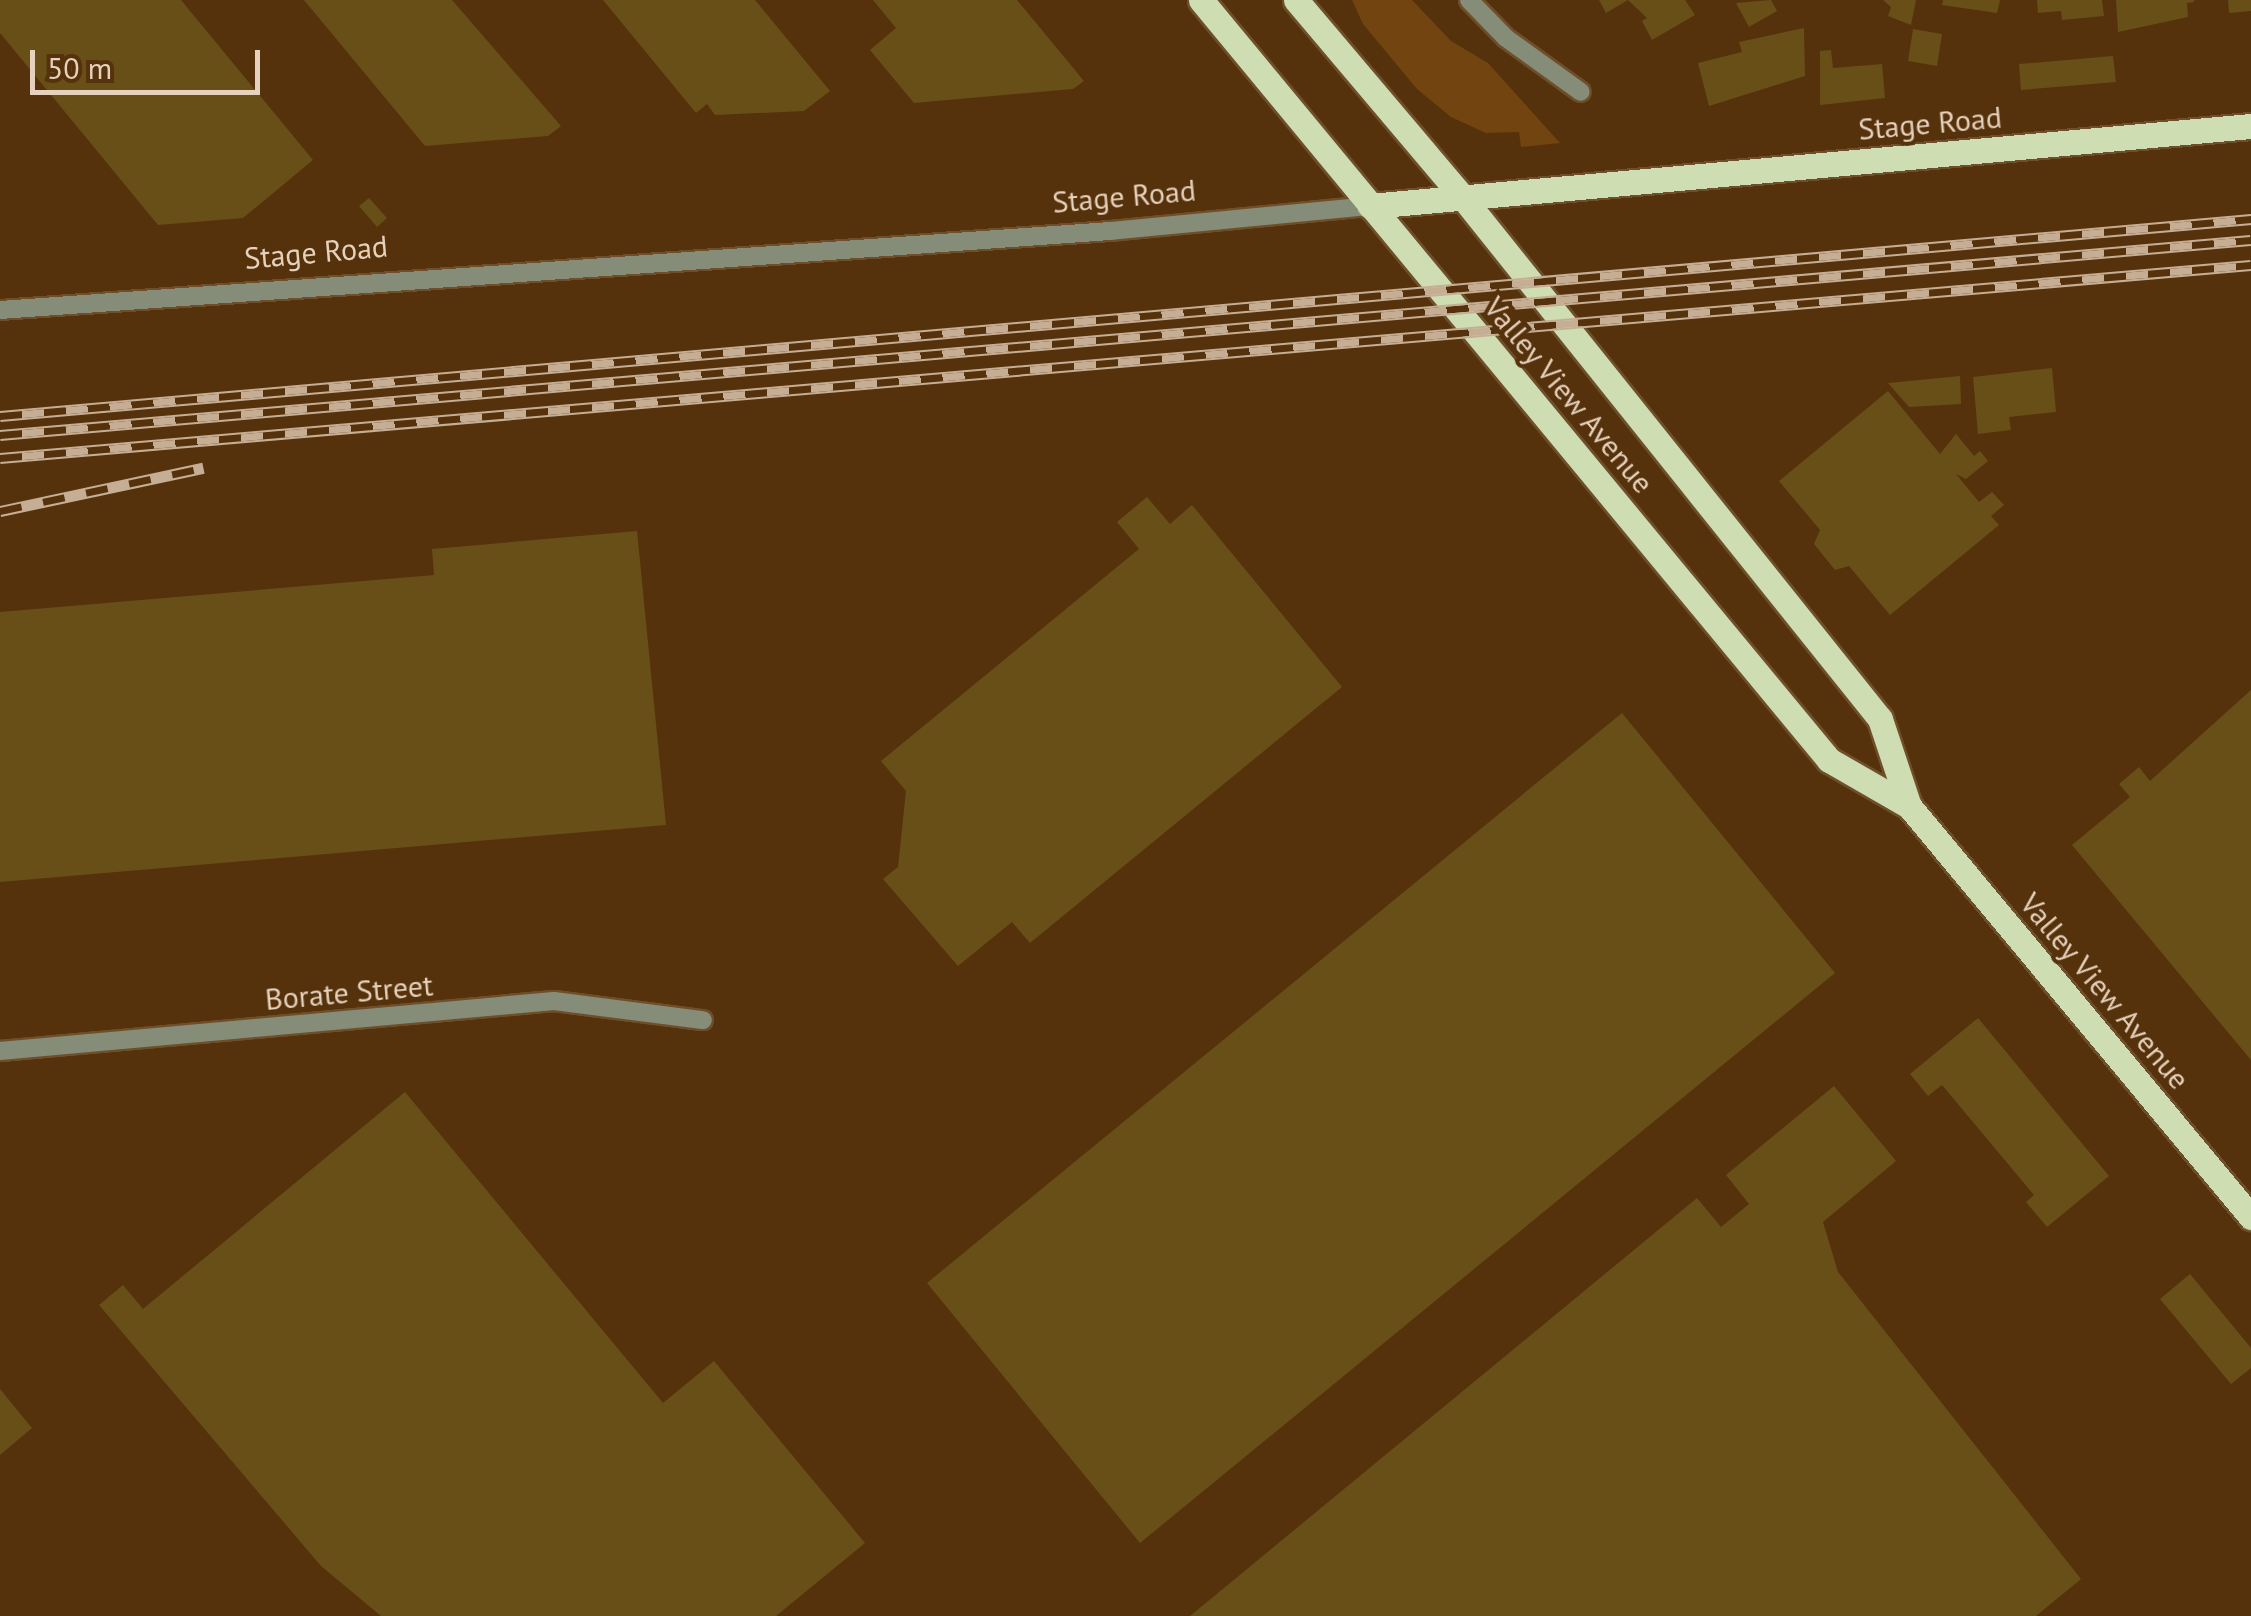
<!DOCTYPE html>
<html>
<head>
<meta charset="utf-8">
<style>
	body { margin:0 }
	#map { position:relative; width:2251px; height:1616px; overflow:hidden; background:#55320b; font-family:"PT Sans",sans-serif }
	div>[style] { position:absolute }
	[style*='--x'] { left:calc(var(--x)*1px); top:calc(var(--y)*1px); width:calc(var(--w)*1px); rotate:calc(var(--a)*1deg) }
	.green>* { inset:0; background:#72440f }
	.building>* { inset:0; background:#684f18 }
	.roads { filter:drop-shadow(2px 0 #6f4f2b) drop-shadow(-2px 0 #6f4f2b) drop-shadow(0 2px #6f4f2b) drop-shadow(0 -2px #6f4f2b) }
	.minor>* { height:18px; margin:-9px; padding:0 9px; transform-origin:9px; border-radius:9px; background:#858d78 }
	.major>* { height:25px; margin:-12.5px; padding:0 12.5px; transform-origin:12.5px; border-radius:12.5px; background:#cedeb2 }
	.rail>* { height:11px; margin-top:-5.5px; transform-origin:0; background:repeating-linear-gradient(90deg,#55320b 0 22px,#c6ae95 0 44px); box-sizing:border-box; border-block:2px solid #c6ae95 }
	span { translate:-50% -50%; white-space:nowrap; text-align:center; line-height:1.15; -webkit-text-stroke:8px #55320b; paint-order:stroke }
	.street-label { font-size:30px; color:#e6d1bd }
	.scale { position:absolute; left:30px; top:50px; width:230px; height:45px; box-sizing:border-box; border:5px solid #e6d1bd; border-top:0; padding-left:12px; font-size:30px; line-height:35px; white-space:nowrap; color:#e6d1bd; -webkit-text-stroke:8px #55320b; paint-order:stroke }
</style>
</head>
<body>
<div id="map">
	<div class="green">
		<i style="clip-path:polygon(1352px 0,1412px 0,1451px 41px,1488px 63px,1560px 143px,1521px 147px,1519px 132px,1486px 133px,1451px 117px,1417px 89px,1363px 24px)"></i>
	</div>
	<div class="building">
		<i style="clip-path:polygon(0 0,181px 0,313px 160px,243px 218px,158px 225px,0 33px)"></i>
		<i style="clip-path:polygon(304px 0,452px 0,561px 126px,548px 136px,425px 146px)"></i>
		<i style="clip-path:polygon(603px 0,755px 0,830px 91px,804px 111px,715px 115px,707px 104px,696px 113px)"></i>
		<i style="clip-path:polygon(873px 0,1017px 0,1084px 81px,1073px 89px,914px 103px,870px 50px,896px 28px)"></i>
		<i style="clip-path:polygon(1599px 0,1628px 0,1606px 13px)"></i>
		<i style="clip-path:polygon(1628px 0,1685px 0,1695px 15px,1652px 40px,1642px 21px,1647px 18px)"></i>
		<i style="clip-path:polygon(1771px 0,1777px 11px,1749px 27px,1736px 3px)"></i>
		<i style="clip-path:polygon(1883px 0,1916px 0,1911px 25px,1888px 16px,1891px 7px)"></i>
		<i style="clip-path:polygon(1943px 0,2000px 0,1997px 13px,1942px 5px)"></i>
		<i style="clip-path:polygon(2037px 0,2102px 0,2104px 16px,2062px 20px,2061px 11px,2038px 13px)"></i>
		<i style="clip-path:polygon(2116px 0,2194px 0,2194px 2px,2187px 3px,2188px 17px,2118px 32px)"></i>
		<i style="clip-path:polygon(2228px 0,2251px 0,2251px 11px,2229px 13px)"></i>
		<i style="clip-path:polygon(1804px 28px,1805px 76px,1709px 106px,1698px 63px,1742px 52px,1739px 42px)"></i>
		<i style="clip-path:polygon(1913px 29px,1942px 34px,1937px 66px,1908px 61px)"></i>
		<i style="clip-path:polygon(1831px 50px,1833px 68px,1882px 64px,1885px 98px,1820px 105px,1820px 51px)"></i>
		<i style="clip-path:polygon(2113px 56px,2116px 82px,2021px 90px,2019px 64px)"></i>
		<i style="clip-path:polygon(369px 198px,387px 218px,377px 227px,359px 206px)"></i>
		<i style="clip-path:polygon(2052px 368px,2056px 412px,2009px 417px,2011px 430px,1978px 434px,1973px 377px)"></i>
		<i style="clip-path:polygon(1960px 376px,1961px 404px,1909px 407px,1888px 383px)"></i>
		<i style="clip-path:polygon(1888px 391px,1940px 454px,1956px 434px,1974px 456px,1980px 451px,1988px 461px,1966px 479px,1956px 474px,1979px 502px,1992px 492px,2004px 505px,1991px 516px,1999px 525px,1890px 615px,1849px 566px,1835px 570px,1814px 544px,1820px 530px,1779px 481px)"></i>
		<i style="clip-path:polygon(1147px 497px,1170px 524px,1192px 505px,1342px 687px,1030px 943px,1012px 922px,958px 966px,883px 879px,898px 867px,906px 791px,881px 761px,1139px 549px,1117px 522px)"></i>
		<i style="clip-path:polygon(637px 531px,666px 825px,0 882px,0 612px,434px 575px,432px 549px)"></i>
		<i style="clip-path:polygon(2251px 690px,2251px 1060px,2072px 845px,2130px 797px,2119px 784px,2139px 767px,2150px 781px)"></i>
		<i style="clip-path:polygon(1622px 713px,1835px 973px,1140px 1543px,927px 1283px)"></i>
		<i style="clip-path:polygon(1978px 1018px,2109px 1176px,2047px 1227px,2026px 1202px,2034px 1195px,1942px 1085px,1928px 1096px,1910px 1074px)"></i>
		<i style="clip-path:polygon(1834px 1086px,1896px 1161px,1823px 1222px,1838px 1272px,2081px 1579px,2036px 1616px,1190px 1616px,1697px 1198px,1721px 1227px,1749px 1204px,1726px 1175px)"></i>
		<i style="clip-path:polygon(405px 1092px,663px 1403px,714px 1361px,865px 1543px,776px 1616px,381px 1616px,321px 1566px,99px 1305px,123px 1285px,143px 1309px)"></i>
		<i style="clip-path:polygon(2190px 1274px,2251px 1348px,2251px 1368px,2231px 1384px,2160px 1299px)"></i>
		<i style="clip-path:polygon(0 1389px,32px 1428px,0 1455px)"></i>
	</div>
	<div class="roads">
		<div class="minor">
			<i style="--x:1469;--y:0;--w:53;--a:45.8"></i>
			<i style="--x:1506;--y:38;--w:92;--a:35.8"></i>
			<i style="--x:0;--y:310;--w:1113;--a:-4.07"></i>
			<i style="--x:1110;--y:231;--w:261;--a:-5.5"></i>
			<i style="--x:0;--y:1051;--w:556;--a:-5.16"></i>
			<i style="--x:554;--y:1001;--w:150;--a:7.3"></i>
		</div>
		<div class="major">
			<i style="--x:1201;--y:0;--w:986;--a:50.43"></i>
			<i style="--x:1829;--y:760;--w:92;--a:29.9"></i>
			<i style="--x:1909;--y:806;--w:535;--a:50.24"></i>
			<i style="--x:1296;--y:0;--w:260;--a:49.8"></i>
			<i style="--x:1464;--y:199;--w:666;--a:51.34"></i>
			<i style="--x:1880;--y:719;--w:92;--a:71.6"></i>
			<i style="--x:1370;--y:206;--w:885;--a:-5.19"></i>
		</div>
	</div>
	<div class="rail">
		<i style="--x:0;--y:416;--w:2260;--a:-5"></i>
		<i style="--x:0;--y:435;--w:2259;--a:-4.95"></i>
		<i style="--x:0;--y:458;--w:2259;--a:-4.9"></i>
		<i style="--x:0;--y:511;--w:208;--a:-12"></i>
	</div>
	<div class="street-label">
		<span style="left:1930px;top:123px;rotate:-5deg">Stage Road</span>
		<span style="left:1124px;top:196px;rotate:-5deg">Stage Road</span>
		<span style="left:316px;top:252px;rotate:-5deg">Stage Road</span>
		<span style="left:1569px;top:395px;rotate:50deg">Valley View Avenue</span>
		<span style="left:2105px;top:991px;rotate:50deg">Valley View Avenue</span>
		<span style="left:349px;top:992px;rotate:-5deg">Borate Street</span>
	</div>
	<div class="scale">50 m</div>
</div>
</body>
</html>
